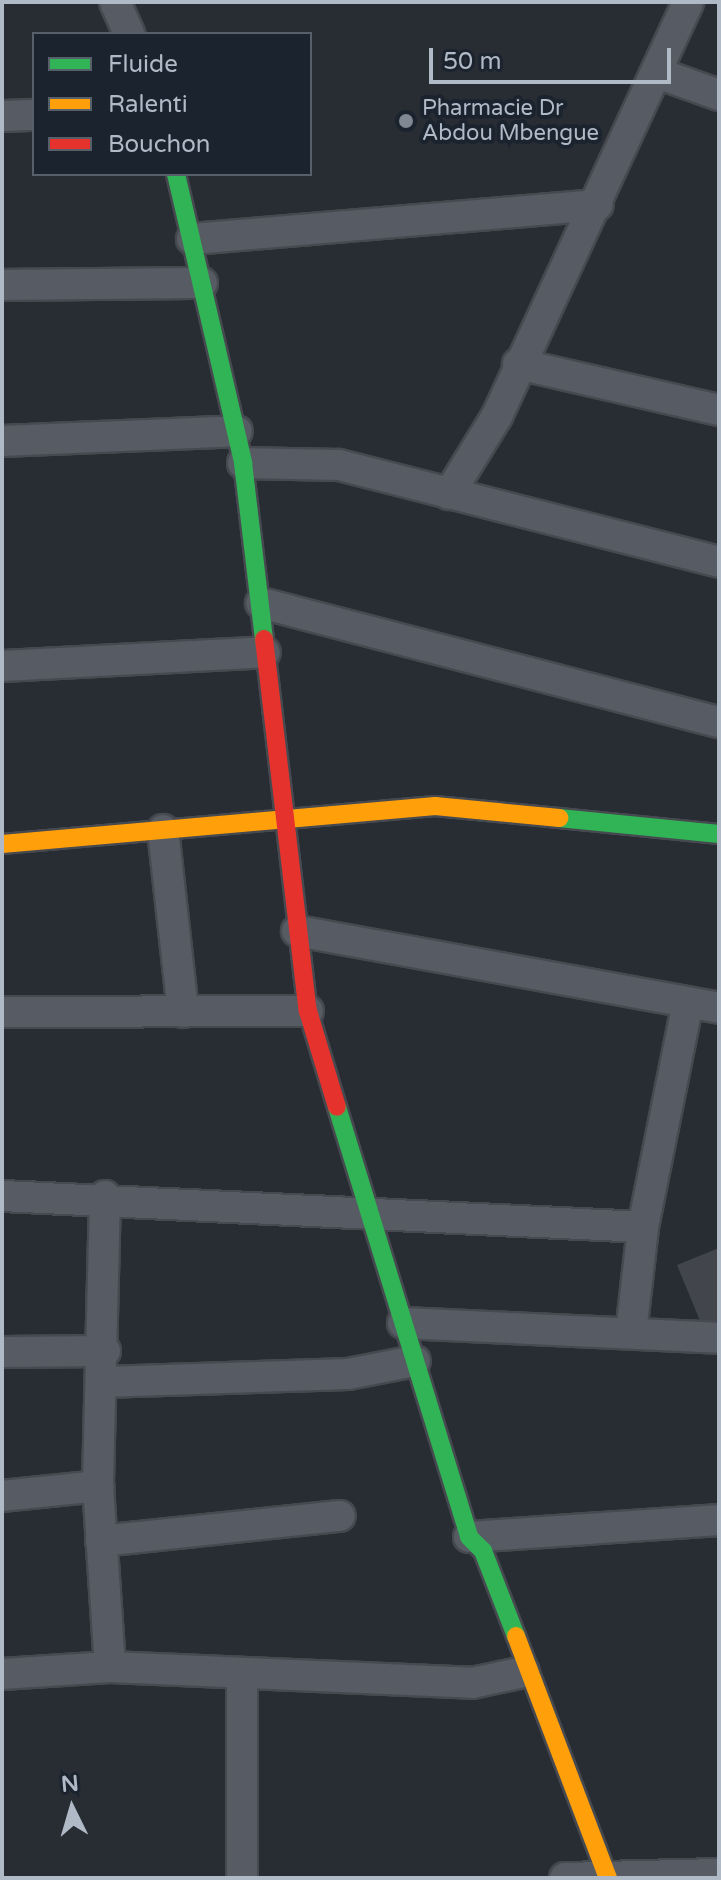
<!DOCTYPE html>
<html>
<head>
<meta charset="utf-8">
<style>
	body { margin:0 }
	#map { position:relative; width:721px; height:1880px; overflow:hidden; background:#282d34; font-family:"Varela Round",sans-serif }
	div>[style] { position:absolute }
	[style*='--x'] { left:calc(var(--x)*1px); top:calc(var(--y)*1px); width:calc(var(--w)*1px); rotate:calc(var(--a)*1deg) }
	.building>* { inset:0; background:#42464c }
	.roads { filter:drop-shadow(2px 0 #46494f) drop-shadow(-2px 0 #46494f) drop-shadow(0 2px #46494f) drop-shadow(0 -2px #46494f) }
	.street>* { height:30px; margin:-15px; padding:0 15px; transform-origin:15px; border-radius:15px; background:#575b63 }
	.fast>* { height:18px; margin:-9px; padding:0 9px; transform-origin:9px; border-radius:9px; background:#30b455 }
	.slow>* { height:18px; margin:-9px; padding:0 9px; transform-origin:9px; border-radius:9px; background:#ff9f0a }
	.jam>* { height:18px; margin:-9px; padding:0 9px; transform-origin:9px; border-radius:9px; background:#e5322d }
	.dots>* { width:22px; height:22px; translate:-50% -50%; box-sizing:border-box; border:4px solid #1b232f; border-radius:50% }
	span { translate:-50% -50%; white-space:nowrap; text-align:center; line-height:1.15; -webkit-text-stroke:8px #1b232f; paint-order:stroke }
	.poi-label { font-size:22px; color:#b0b9c6 }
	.left { translate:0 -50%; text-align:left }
	.frame { position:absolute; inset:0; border:4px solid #b0b9c6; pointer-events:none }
	.legend { position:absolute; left:32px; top:32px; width:280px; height:144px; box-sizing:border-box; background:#1b232f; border:2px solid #575f6b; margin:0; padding:10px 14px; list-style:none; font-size:24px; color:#b0b9c6 }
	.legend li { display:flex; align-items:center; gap:16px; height:40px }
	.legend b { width:40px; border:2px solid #575f6b }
	.north { position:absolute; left:32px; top:1768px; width:80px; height:80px; -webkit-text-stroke:6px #1b232f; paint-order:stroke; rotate:355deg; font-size:22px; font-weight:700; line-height:32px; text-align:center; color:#b0b9c6 }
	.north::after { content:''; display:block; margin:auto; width:28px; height:36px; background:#b0b9c6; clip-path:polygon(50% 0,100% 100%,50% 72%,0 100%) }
	.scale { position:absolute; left:429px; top:48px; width:242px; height:36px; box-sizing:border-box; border:4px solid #b0b9c6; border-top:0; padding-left:10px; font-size:24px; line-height:28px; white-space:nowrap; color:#b0b9c6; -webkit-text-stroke:6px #1b232f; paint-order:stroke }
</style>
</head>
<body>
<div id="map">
	<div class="building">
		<i style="clip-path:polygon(719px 1248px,719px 1325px,701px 1323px,677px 1265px)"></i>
	</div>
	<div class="roads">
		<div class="street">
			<i style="--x:115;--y:2;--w:35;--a:66"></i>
			<i style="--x:660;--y:74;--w:63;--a:19.6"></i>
			<i style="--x:2;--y:116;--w:32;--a:-2"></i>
			<i style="--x:192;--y:239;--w:407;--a:-4.8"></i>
			<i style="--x:2;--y:285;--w:200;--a:-0.6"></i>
			<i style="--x:518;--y:364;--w:206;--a:12.9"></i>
			<i style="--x:2;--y:441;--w:235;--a:-2.4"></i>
			<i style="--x:243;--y:463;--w:96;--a:1.2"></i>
			<i style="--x:339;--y:465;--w:392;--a:14.3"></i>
			<i style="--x:449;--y:494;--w:92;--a:-58.4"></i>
			<i style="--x:497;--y:416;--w:456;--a:-65.2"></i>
			<i style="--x:261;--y:603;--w:473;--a:14.6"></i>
			<i style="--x:2;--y:666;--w:263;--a:-3"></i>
			<i style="--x:163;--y:830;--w:183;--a:83.7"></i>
			<i style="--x:297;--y:931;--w:429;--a:10.3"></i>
			<i style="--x:2;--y:1012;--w:306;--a:-0.2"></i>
			<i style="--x:2;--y:1196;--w:642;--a:2.77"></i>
			<i style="--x:105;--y:1196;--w:290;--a:91.4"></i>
			<i style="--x:98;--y:1486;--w:181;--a:86.2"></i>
			<i style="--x:403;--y:1323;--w:316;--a:2.7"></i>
			<i style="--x:631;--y:1333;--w:107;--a:-83.5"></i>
			<i style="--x:643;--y:1227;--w:229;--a:-78.7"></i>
			<i style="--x:2;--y:1352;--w:103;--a:-0.6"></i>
			<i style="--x:104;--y:1382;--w:244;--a:-1.9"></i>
			<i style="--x:348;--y:1374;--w:68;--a:-11"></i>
			<i style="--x:2;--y:1496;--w:97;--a:-5.9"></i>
			<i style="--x:469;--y:1537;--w:251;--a:-3.9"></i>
			<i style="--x:101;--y:1541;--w:240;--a:-6"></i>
			<i style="--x:2;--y:1674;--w:108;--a:-3.7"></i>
			<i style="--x:110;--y:1667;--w:362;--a:2.5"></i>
			<i style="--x:472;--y:1683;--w:53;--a:-11.9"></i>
			<i style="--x:242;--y:1878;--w:203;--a:-90"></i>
			<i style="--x:565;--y:1878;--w:154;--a:-1.5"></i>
		</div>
		<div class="fast">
			<i style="--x:176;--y:174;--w:297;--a:76.9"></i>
			<i style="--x:243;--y:463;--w:177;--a:83.2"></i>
			<i style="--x:559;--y:818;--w:161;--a:5.7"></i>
			<i style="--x:337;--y:1107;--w:450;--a:72.9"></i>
			<i style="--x:469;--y:1537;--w:20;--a:45"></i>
			<i style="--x:483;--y:1551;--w:91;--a:68.8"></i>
		</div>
		<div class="slow">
			<i style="--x:2;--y:844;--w:435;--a:-5"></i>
			<i style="--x:435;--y:806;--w:125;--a:5.5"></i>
			<i style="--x:516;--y:1636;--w:259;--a:69.2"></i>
		</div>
		<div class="jam">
			<i style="--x:264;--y:639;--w:375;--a:83.3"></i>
			<i style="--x:308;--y:1011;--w:100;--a:73.2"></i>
		</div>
	</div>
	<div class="dots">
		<i style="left:406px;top:121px;background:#808893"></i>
	</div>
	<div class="poi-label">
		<span class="left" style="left:422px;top:121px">Pharmacie Dr<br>Abdou Mbengue</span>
	</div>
	<div class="frame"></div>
	<ul class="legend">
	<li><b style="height:10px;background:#30b455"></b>Fluide</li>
	<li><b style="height:10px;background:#ff9f0a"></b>Ralenti</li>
	<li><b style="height:10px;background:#e5322d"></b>Bouchon</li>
	</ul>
	<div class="north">N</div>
	<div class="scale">50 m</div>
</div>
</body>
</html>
